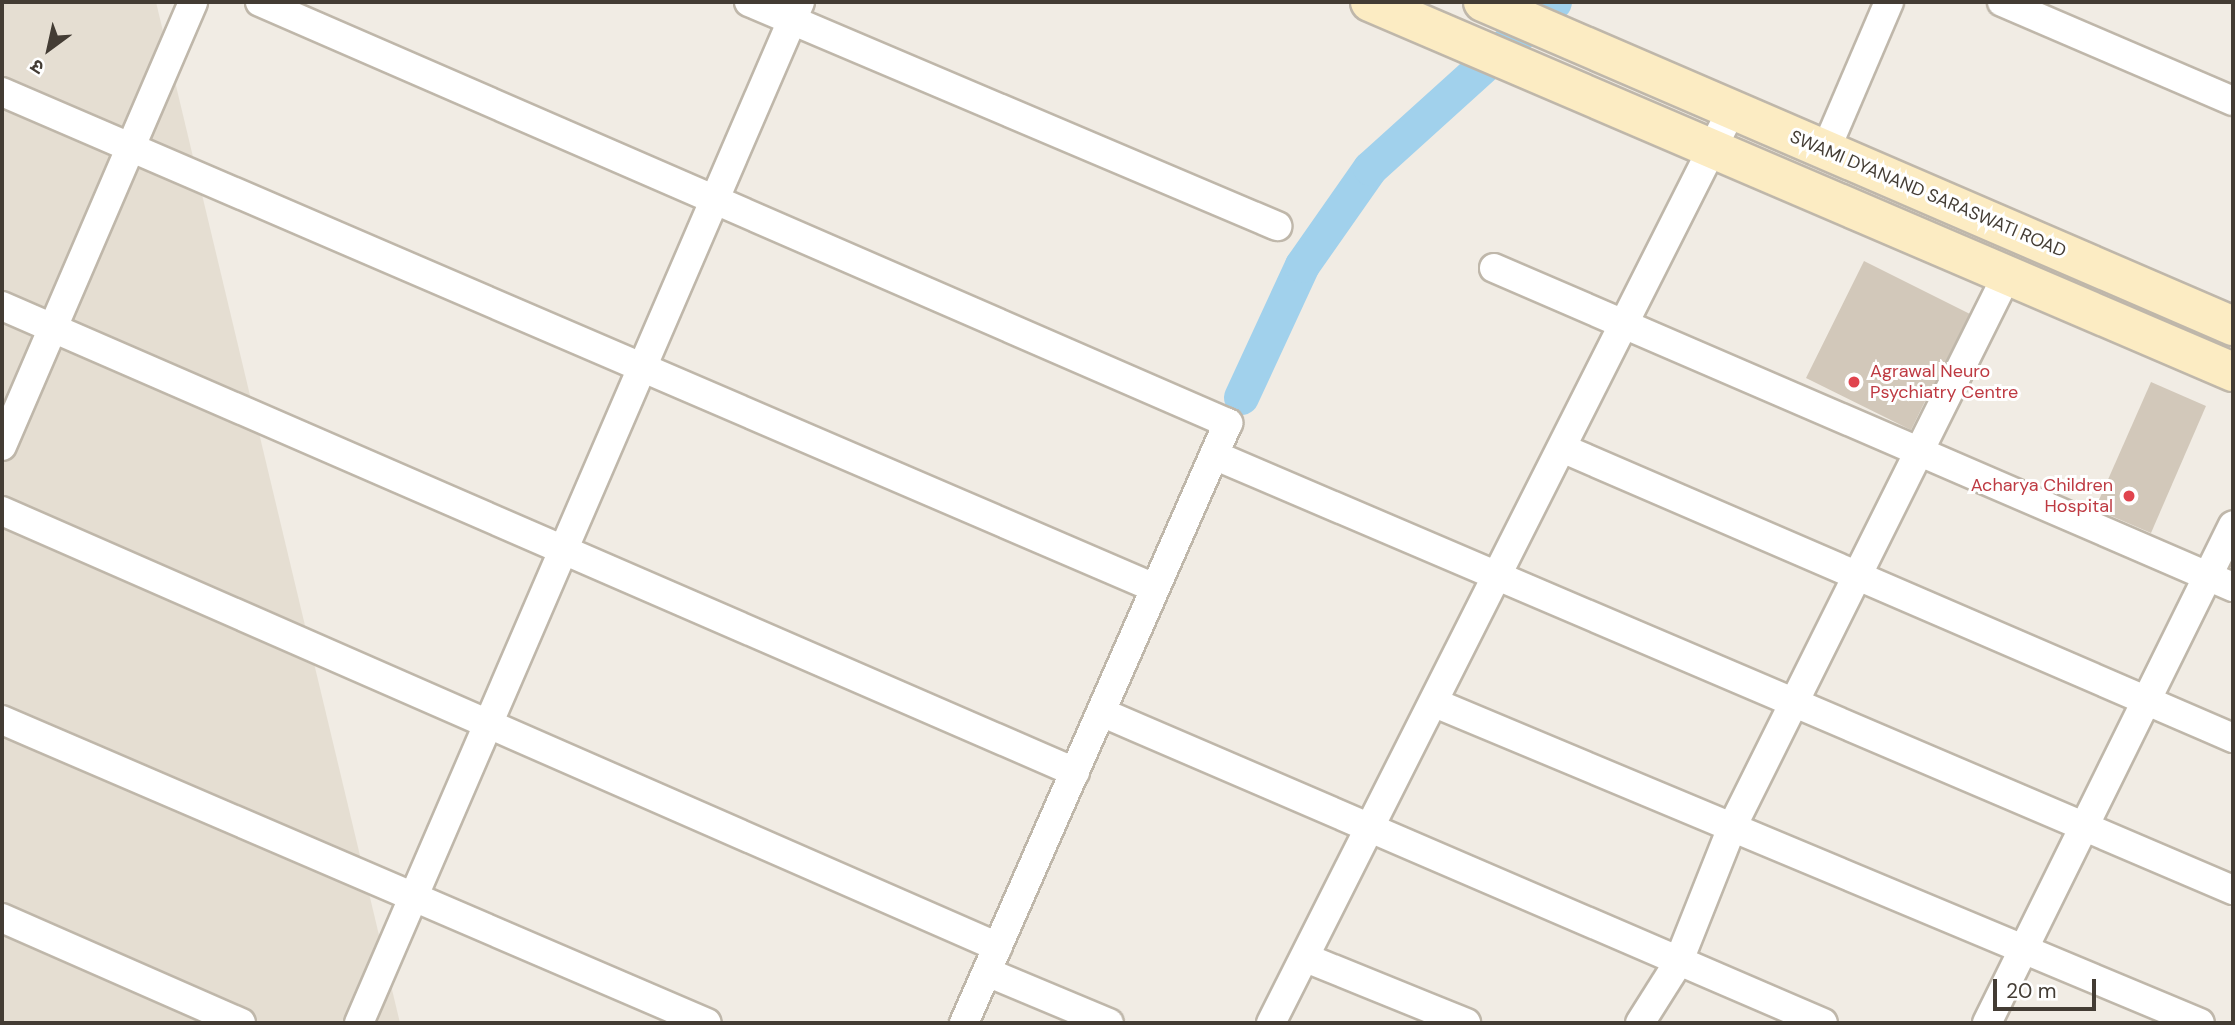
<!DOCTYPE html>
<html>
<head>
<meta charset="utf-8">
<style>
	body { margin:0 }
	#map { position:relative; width:2235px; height:1025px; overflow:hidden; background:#f1ece4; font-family:"DM Sans","Noto Sans Devanagari",sans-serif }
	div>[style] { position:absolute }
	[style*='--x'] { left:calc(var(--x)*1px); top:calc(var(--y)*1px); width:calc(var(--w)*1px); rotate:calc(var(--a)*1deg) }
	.residential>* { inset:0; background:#e5ded2 }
	.canal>* { height:35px; margin:-17.5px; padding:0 17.5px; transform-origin:17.5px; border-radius:17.5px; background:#a1d1ec }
	.building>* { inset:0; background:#d2c8ba }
	.roads { filter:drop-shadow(2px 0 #bfb7aa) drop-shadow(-2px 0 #bfb7aa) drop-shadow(0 2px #bfb7aa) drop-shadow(0 -2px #bfb7aa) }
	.street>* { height:28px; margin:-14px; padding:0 14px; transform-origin:14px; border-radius:14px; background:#fff }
	.secondary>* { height:38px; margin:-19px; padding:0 19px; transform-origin:19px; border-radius:19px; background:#fcecc3 }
	.dots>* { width:19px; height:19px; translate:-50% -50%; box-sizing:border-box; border:4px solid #fff; border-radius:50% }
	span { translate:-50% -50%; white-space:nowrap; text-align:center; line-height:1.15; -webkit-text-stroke:6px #fff; paint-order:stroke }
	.street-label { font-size:18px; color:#433c34 }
	.health-label { font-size:18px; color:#be3a42 }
	.left { translate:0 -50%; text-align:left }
	.right { translate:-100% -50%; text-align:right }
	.frame { position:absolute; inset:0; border:4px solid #433c34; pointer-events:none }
	.north { position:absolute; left:14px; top:14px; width:70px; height:70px; -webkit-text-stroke:5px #fff; paint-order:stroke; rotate:213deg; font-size:19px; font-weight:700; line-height:28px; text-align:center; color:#433c34 }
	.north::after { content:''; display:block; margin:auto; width:24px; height:32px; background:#433c34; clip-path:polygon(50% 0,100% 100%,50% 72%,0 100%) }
	.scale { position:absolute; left:1993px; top:979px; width:103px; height:32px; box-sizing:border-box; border:4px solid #433c34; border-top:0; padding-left:9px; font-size:21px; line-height:24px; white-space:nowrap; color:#433c34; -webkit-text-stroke:5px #fff; paint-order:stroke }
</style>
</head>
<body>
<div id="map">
	<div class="residential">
		<i style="clip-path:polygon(2px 2px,156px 2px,400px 1023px,2px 1023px)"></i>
	</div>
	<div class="canal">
		<i style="--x:1241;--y:397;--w:145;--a:-65.2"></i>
		<i style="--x:1302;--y:265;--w:118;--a:-55"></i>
		<i style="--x:1370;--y:168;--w:248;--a:-42.1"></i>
	</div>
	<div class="building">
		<i style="clip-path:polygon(1864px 261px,1970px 314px,1938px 390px,1932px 387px,1911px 430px,1806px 378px)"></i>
		<i style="clip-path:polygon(2151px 382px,2206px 406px,2151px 533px,2095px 509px)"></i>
	</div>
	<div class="roads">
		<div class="street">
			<i style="--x:260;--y:2;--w:1056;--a:23.51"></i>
			<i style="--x:1228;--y:423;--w:656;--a:113.75"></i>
			<i style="--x:749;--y:2;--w:574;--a:22.99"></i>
			<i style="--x:2002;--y:2;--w:251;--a:23.2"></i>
			<i style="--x:2;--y:92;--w:1255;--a:23.28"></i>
			<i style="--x:1826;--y:149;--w:160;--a:-66.8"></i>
			<i style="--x:1494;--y:268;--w:805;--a:23.35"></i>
			<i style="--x:2;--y:306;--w:1170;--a:23.48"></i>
			<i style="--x:2;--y:446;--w:483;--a:-66.7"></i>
			<i style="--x:1564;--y:449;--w:729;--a:23.36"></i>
			<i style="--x:1214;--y:455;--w:1108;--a:23.12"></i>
			<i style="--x:2;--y:511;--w:1087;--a:23.64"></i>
			<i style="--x:1435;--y:703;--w:829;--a:22.7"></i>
			<i style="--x:1101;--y:712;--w:786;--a:23.3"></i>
			<i style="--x:2;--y:720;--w:767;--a:23.26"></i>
			<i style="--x:2;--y:918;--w:261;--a:23.7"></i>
			<i style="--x:1306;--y:958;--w:173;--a:22.1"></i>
			<i style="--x:987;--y:972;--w:132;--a:22.7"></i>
			<i style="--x:359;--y:1023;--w:1112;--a:-66.64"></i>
			<i style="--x:1271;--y:1023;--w:1024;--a:-63.23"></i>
			<i style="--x:1640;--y:1023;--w:71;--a:-57.7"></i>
			<i style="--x:1678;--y:963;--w:146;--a:-68.3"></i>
			<i style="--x:1732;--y:827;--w:617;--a:-63.52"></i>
			<i style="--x:1987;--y:1023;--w:555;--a:-63.71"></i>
		</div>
		<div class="secondary">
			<i style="--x:1370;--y:2;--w:939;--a:23.21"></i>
			<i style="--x:1483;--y:2;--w:817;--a:23.36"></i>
		</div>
	</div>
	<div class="dots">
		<i style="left:1854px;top:382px;background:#e0444e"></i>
		<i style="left:2129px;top:496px;background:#e0444e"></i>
	</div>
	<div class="street-label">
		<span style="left:1928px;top:194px;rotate:23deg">SWAMI DYANAND SARASWATI ROAD</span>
	</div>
	<div class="health-label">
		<span class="left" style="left:1870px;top:382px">Agrawal Neuro<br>Psychiatry Centre</span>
		<span class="right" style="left:2113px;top:496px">Acharya Children<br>Hospital</span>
	</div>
	<div class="frame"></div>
	<div class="north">उ</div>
	<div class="scale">20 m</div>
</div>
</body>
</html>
